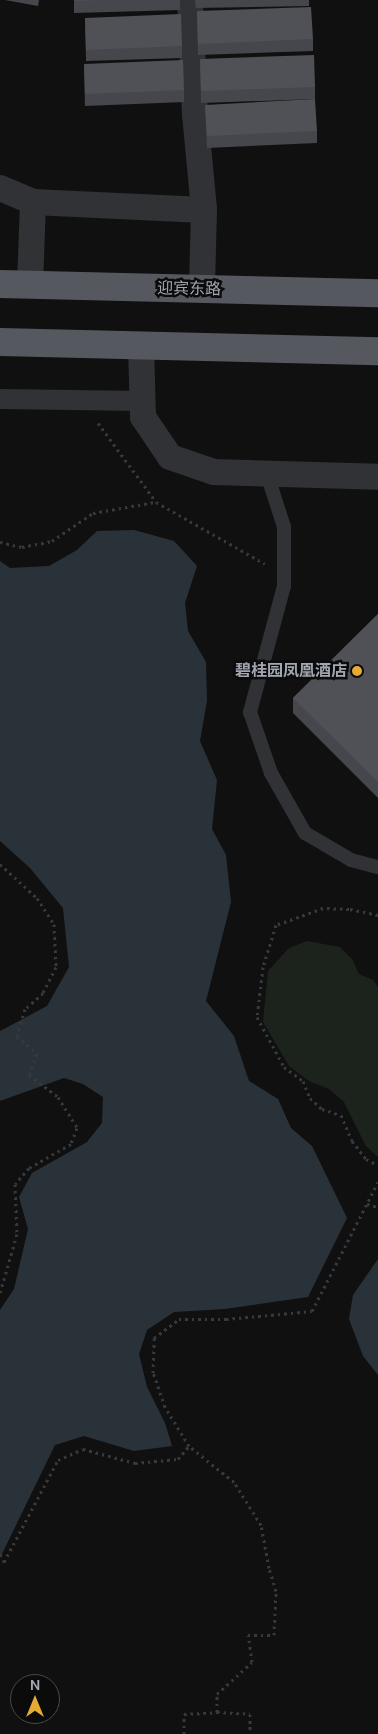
<!DOCTYPE html>
<html>
<head>
<meta charset="utf-8">
<style>
	body { margin:0 }
	#map { position:relative; width:378px; height:1734px; overflow:hidden; background:#101011; font-family:"DM Sans","Noto Sans SC",sans-serif }
	div>[style] { position:absolute }
	[style*='--x'] { left:calc(var(--x)*1px); top:calc(var(--y)*1px); width:calc(var(--w)*1px); rotate:calc(var(--a)*1deg) }
	.green>* { inset:0; background:#1c231d }
	.water>* { inset:0; background:#2a3239 }
	.path>* { height:3px; margin-top:-1.5px; transform-origin:0; background:repeating-linear-gradient(90deg,#37393d 0 2.5px,transparent 0 6.5px) }
	.service>* { height:14px; margin:-7px; padding:0 7px; transform-origin:7px; border-radius:7px; background:#313236 }
	.pedestrian>* { height:20px; margin:-10px; padding:0 10px; transform-origin:10px; border-radius:10px; background:#313236 }
	.minor>* { height:26px; margin:-13px; padding:0 13px; transform-origin:13px; border-radius:13px; background:#313236 }
	.trunk>* { height:28px; margin:-14px; padding:0 14px; transform-origin:14px; border-radius:14px; background:#55585e }
	.wall>* { inset:0; background:#46474c }
	.building>* { inset:0; background:#505157 }
	.dots>* { width:14px; height:14px; translate:-50% -50%; box-sizing:border-box; border:2px solid #0b0b0c; border-radius:50% }
	span { translate:-50% -50%; white-space:nowrap; text-align:center; line-height:1.15; -webkit-text-stroke:5px #0b0b0c; paint-order:stroke }
	.street-label { font-size:16px; color:#a2a6b1 }
	.poi-label { font-size:16px; color:#a2a6b1; font-weight:700 }
	.right { translate:-100% -50%; text-align:right }
	.north { position:absolute; left:10px; top:1674px; width:50px; height:50px; box-sizing:border-box; background:#0b0b0c; border:1px solid #47494e; border-radius:50%; rotate:0deg; font-size:14px; font-weight:700; line-height:20px; text-align:center; color:#a2a6b1 }
	.north::after { content:''; display:block; margin:auto; width:18px; height:22px; background:#e6ab33; clip-path:polygon(50% 0,100% 100%,50% 72%,0 100%) }
</style>
</head>
<body>
<div id="map">
	<div class="green">
		<i style="clip-path:polygon(307px 941px,340px 947px,352px 959px,359px 974px,373px 980px,378px 987px,378px 1157px,366px 1146px,344px 1102px,329px 1089px,309px 1081px,289px 1066px,263px 1022px,268px 971px,289px 948px)"></i>
	</div>
	<div class="water">
		<i style="clip-path:polygon(134px 530px,174px 541px,197px 566px,185px 603px,188px 631px,206px 662px,207px 701px,200px 741px,217px 780px,212px 829px,226px 855px,231px 902px,206px 1001px,234px 1036px,249px 1081px,278px 1099px,291px 1128px,312px 1146px,347px 1218px,308px 1297px,225px 1309px,174px 1312px,147px 1330px,139px 1354px,147px 1387px,165px 1423px,172px 1446px,134px 1451px,84px 1436px,55px 1445px,0 1558px,0 1310px,14px 1289px,28px 1229px,19px 1197px,32px 1173px,87px 1142px,102px 1123px,103px 1097px,83px 1084px,64px 1078px,0 1101px,0 1031px,47px 1006px,69px 967px,63px 908px,30px 868px,0 841px,0 561px,10px 568px,49px 566px,77px 550px,97px 531px)"></i>
		<i style="clip-path:polygon(378px 1259px,378px 1375px,363px 1356px,349px 1319px,353px 1295px)"></i>
	</div>
	<div class="path">
		<i style="--x:98;--y:423;--w:98;--a:53.7"></i>
		<i style="--x:156;--y:502;--w:125;--a:29.6"></i>
		<i style="--x:0;--y:542;--w:23;--a:13"></i>
		<i style="--x:22;--y:547;--w:31;--a:-11"></i>
		<i style="--x:52;--y:541;--w:50;--a:-34.3"></i>
		<i style="--x:93;--y:513;--w:63;--a:-10.1"></i>
		<i style="--x:0;--y:864;--w:50;--a:42.6"></i>
		<i style="--x:37;--y:898;--w:31;--a:57"></i>
		<i style="--x:54;--y:924;--w:43;--a:87.3"></i>
		<i style="--x:56;--y:967;--w:29;--a:117"></i>
		<i style="--x:43;--y:993;--w:24;--a:138"></i>
		<i style="--x:25;--y:1009;--w:28;--a:107"></i>
		<i style="--x:17;--y:1036;--w:27;--a:42"></i>
		<i style="--x:37;--y:1054;--w:22;--a:111"></i>
		<i style="--x:29;--y:1075;--w:36;--a:37"></i>
		<i style="--x:58;--y:1097;--w:36;--a:58"></i>
		<i style="--x:77;--y:1128;--w:17;--a:111"></i>
		<i style="--x:71;--y:1144;--w:48;--a:150.3"></i>
		<i style="--x:29;--y:1168;--w:21;--a:131"></i>
		<i style="--x:15;--y:1184;--w:50;--a:87.7"></i>
		<i style="--x:17;--y:1234;--w:61;--a:106.1"></i>
		<i style="--x:378;--y:915;--w:30;--a:-168"></i>
		<i style="--x:349;--y:909;--w:26;--a:-178"></i>
		<i style="--x:323;--y:908;--w:50;--a:160.1"></i>
		<i style="--x:276;--y:925;--w:44;--a:107.2"></i>
		<i style="--x:263;--y:967;--w:50;--a:96.8"></i>
		<i style="--x:257;--y:1017;--w:57;--a:61.6"></i>
		<i style="--x:284;--y:1067;--w:24;--a:36"></i>
		<i style="--x:303;--y:1081;--w:18;--a:68"></i>
		<i style="--x:310;--y:1098;--w:16;--a:43"></i>
		<i style="--x:322;--y:1109;--w:20;--a:18"></i>
		<i style="--x:341;--y:1115;--w:28;--a:67"></i>
		<i style="--x:352;--y:1141;--w:23;--a:52"></i>
		<i style="--x:366;--y:1159;--w:13;--a:27"></i>
		<i style="--x:367;--y:1204;--w:11;--a:15"></i>
		<i style="--x:0;--y:1554;--w:9;--a:63"></i>
		<i style="--x:4;--y:1562;--w:115;--a:-62.1"></i>
		<i style="--x:58;--y:1460;--w:27;--a:-24"></i>
		<i style="--x:83;--y:1449;--w:54;--a:15.1"></i>
		<i style="--x:135;--y:1463;--w:43;--a:-5.3"></i>
		<i style="--x:178;--y:1459;--w:17;--a:-50"></i>
		<i style="--x:189;--y:1446;--w:46;--a:-121.6"></i>
		<i style="--x:165;--y:1407;--w:36;--a:-109"></i>
		<i style="--x:153;--y:1373;--w:35;--a:-88"></i>
		<i style="--x:154;--y:1338;--w:31;--a:-37"></i>
		<i style="--x:179;--y:1319;--w:47;--a:0"></i>
		<i style="--x:226;--y:1319;--w:86;--a:-5.3"></i>
		<i style="--x:312;--y:1311;--w:145;--a:-62.9"></i>
		<i style="--x:217;--y:1712;--w:33;--a:3"></i>
		<i style="--x:250;--y:1714;--w:20;--a:90"></i>
		<i style="--x:184;--y:1734;--w:20;--a:-90"></i>
		<i style="--x:184;--y:1714;--w:33;--a:-3"></i>
		<i style="--x:217;--y:1712;--w:18;--a:-90"></i>
		<i style="--x:217;--y:1694;--w:47;--a:-42.4"></i>
		<i style="--x:252;--y:1662;--w:27;--a:-98"></i>
		<i style="--x:248;--y:1635;--w:26;--a:0"></i>
		<i style="--x:274;--y:1635;--w:44;--a:-87.4"></i>
		<i style="--x:276;--y:1591;--w:24;--a:-107"></i>
		<i style="--x:269;--y:1568;--w:44;--a:-100.5"></i>
		<i style="--x:261;--y:1525;--w:51;--a:-122.1"></i>
		<i style="--x:234;--y:1482;--w:58;--a:-141.3"></i>
	</div>
	<div class="service">
		<i style="--x:267;--y:474;--w:56;--a:72.2"></i>
		<i style="--x:284;--y:527;--w:59;--a:90"></i>
		<i style="--x:284;--y:586;--w:131;--a:105.1"></i>
		<i style="--x:250;--y:712;--w:65;--a:71"></i>
		<i style="--x:271;--y:773;--w:69;--a:60.5"></i>
		<i style="--x:305;--y:833;--w:53;--a:30.4"></i>
		<i style="--x:351;--y:860;--w:28;--a:15"></i>
	</div>
	<div class="pedestrian">
		<i style="--x:0;--y:399;--w:143;--a:0.8"></i>
	</div>
	<div class="minor">
		<i style="--x:190;--y:0;--w:114;--a:87.5"></i>
		<i style="--x:195;--y:114;--w:96;--a:84.6"></i>
		<i style="--x:204;--y:210;--w:79;--a:91.5"></i>
		<i style="--x:0;--y:188;--w:36;--a:23"></i>
		<i style="--x:33;--y:202;--w:171;--a:2.7"></i>
		<i style="--x:30;--y:285;--w:83;--a:-87.9"></i>
		<i style="--x:141;--y:346;--w:71;--a:88.4"></i>
		<i style="--x:143;--y:417;--w:48;--a:56"></i>
		<i style="--x:170;--y:457;--w:46;--a:18.8"></i>
		<i style="--x:214;--y:472;--w:164;--a:1.7"></i>
	</div>
	<div class="trunk">
		<i style="--x:0;--y:284;--w:378;--a:1.4"></i>
		<i style="--x:0;--y:342;--w:378;--a:1.4"></i>
	</div>
	<div class="wall">
		<i style="clip-path:polygon(5px 0,39px 0,38px 6px)"></i>
		<i style="clip-path:polygon(74px 0,180px 0,180px 10px,74px 13px)"></i>
		<i style="clip-path:polygon(195px 0,309px 0,309px 6px,196px 8px)"></i>
		<i style="clip-path:polygon(197px 11px,313px 39px,313px 51px,198px 55px)"></i>
		<i style="clip-path:polygon(85px 18px,182px 46px,182px 58px,86px 61px)"></i>
		<i style="clip-path:polygon(200px 59px,315px 87px,315px 99px,201px 103px)"></i>
		<i style="clip-path:polygon(84px 64px,184px 90px,184px 102px,85px 106px)"></i>
		<i style="clip-path:polygon(205px 105px,317px 131px,317px 143px,207px 148px)"></i>
		<i style="clip-path:polygon(378px 614px,378px 798px,293px 713px,293px 698px)"></i>
	</div>
	<div class="building">
		<i style="clip-path:polygon(74px 0,99px 0,74px 1px)"></i>
		<i style="clip-path:polygon(311px 7px,313px 39px,198px 44px,197px 11px)"></i>
		<i style="clip-path:polygon(181px 14px,182px 46px,86px 50px,85px 18px)"></i>
		<i style="clip-path:polygon(314px 55px,315px 87px,201px 91px,200px 59px)"></i>
		<i style="clip-path:polygon(183px 60px,184px 90px,85px 94px,84px 64px)"></i>
		<i style="clip-path:polygon(315px 99px,317px 131px,207px 136px,205px 105px)"></i>
		<i style="clip-path:polygon(378px 614px,378px 782px,293px 698px)"></i>
	</div>
	<div class="dots">
		<i style="left:357px;top:671px;background:#e6ab33"></i>
	</div>
	<div class="street-label">
		<span style="left:189px;top:289px;rotate:1deg">迎宾东路</span>
	</div>
	<div class="poi-label">
		<span class="right" style="left:347px;top:671px">碧桂园凤凰酒店</span>
	</div>
	<div class="north">N</div>
</div>
</body>
</html>
